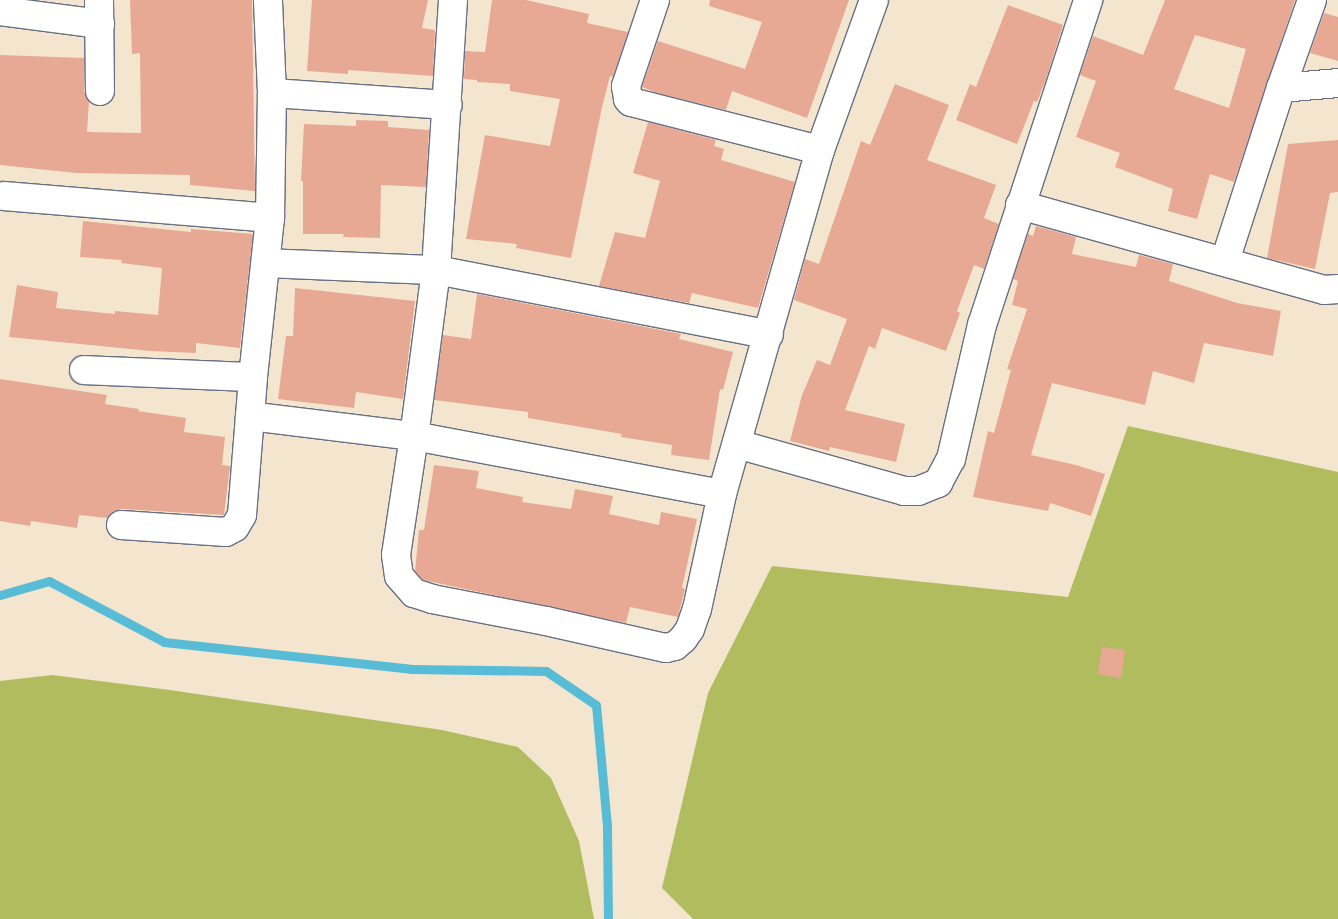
<!DOCTYPE html>
<html>
<head>
<meta charset="utf-8">
<style>
	body { margin:0 }
	#map { position:relative; width:1338px; height:919px; overflow:hidden; background:#f4e6ce; font-family:"Balsamiq Sans",sans-serif }
	div>[style] { position:absolute }
	[style*='--x'] { left:calc(var(--x)*1px); top:calc(var(--y)*1px); width:calc(var(--w)*1px); rotate:calc(var(--a)*1deg) }
	.green>* { inset:0; background:#b0bc5e }
	.stream>* { height:9px; margin:-4.5px; padding:0 4.5px; transform-origin:4.5px; border-radius:4.5px; background:#59bcd7 }
	.building>* { inset:0; background:#e7a994 }
	.roads { filter:drop-shadow(1px 0 #676f85) drop-shadow(-1px 0 #676f85) drop-shadow(0 1px #676f85) drop-shadow(0 -1px #676f85) }
	.minor>* { height:28px; margin:-14px; padding:0 14px; transform-origin:14px; border-radius:14px; background:#fff }
	span { translate:-50% -50%; white-space:nowrap; text-align:center; line-height:1.15; -webkit-text-stroke:5px #fdfcf7; paint-order:stroke }
</style>
</head>
<body>
<div id="map">
	<div class="green">
		<i style="clip-path:polygon(1128px 426px,1338px 472px,1338px 919px,693px 919px,662px 888px,708px 693px,772px 566px,1068px 597px)"></i>
		<i style="clip-path:polygon(52px 675px,170px 690px,442px 730px,518px 747px,551px 778px,579px 841px,594px 919px,0 919px,0 681px)"></i>
	</div>
	<div class="stream">
		<i style="--x:0;--y:595;--w:51;--a:-15.9"></i>
		<i style="--x:49;--y:581;--w:130;--a:27.9"></i>
		<i style="--x:164;--y:642;--w:248;--a:6.2"></i>
		<i style="--x:411;--y:669;--w:135;--a:0.8"></i>
		<i style="--x:546;--y:671;--w:60;--a:34.2"></i>
		<i style="--x:596;--y:705;--w:122;--a:84.8"></i>
		<i style="--x:607;--y:827;--w:92;--a:89.4"></i>
	</div>
	<div class="building">
		<i style="clip-path:polygon(130px 0,252px 0,255px 191px,190px 185px,190px 175px,76px 173px,0 165px,0 55px,84px 58px,84px 91px,89px 101px,87px 132px,141px 133px,140px 53px,132px 54px)"></i>
		<i style="clip-path:polygon(312px 0,428px 0,422px 28px,435px 30px,433px 76px,348px 70px,348px 74px,307px 71px)"></i>
		<i style="clip-path:polygon(492px 0,526px 0,589px 14px,587px 23px,628px 32px,613px 77px,610px 76px,602px 107px,571px 258px,516px 248px,517px 244px,466px 239px,485px 135px,550px 146px,560px 99px,510px 91px,510px 84px,477px 82px,477px 80px,464px 79px,465px 51px,485px 52px)"></i>
		<i style="clip-path:polygon(710px 0,849px 0,807px 118px,732px 91px,726px 110px,657px 93px,642px 87px,658px 41px,745px 69px,762px 22px,709px 6px)"></i>
		<i style="clip-path:polygon(evenodd,1165px 0,1295px 0,1234px 182px,1210px 174px,1197px 219px,1168px 211px,1173px 189px,1115px 167px,1120px 153px,1076px 137px,1096px 81px,1080px 75px,1093px 36px,1143px 55px,1165px 0,1195px 35px,1246px 49px,1229px 108px,1174px 89px,1195px 35px)"></i>
		<i style="clip-path:polygon(1008px 5px,1063px 25px,1046px 79px,1037px 102px,1034px 101px,1017px 144px,956px 120px,970px 84px,976px 87px)"></i>
		<i style="clip-path:polygon(1324px 13px,1338px 17px,1338px 61px,1310px 53px)"></i>
		<i style="clip-path:polygon(895px 84px,949px 105px,927px 160px,996px 185px,984px 218px,999px 224px,984px 269px,974px 265px,957px 311px,960px 313px,946px 351px,882px 328px,875px 349px,869px 346px,845px 410px,905px 424px,896px 462px,830px 447px,829px 451px,790px 441px,802px 395px,817px 360px,830px 365px,847px 319px,794px 300px,805px 259px,819px 264px,861px 141px,870px 145px)"></i>
		<i style="clip-path:polygon(356px 120px,388px 121px,388px 127px,429px 130px,426px 187px,381px 185px,380px 238px,343px 237px,344px 234px,303px 234px,303px 181px,301px 181px,304px 124px,356px 126px)"></i>
		<i style="clip-path:polygon(648px 122px,716px 140px,714px 146px,724px 149px,721px 160px,795px 182px,758px 308px,692px 293px,689px 303px,599px 286px,615px 232px,645px 238px,660px 181px,633px 173px)"></i>
		<i style="clip-path:polygon(1338px 140px,1338px 192px,1330px 193px,1315px 269px,1267px 258px,1288px 144px)"></i>
		<i style="clip-path:polygon(83px 221px,191px 232px,191px 229px,253px 234px,240px 348px,196px 343px,196px 353px,151px 351px,9px 337px,17px 285px,58px 292px,56px 308px,115px 314px,115px 311px,158px 315px,162px 268px,121px 263px,122px 260px,80px 257px)"></i>
		<i style="clip-path:polygon(1036px 226px,1076px 237px,1072px 254px,1136px 267px,1139px 255px,1173px 264px,1169px 281px,1237px 303px,1281px 311px,1273px 356px,1204px 343px,1194px 383px,1153px 371px,1145px 405px,1052px 383px,1031px 455px,1076px 465px,1105px 474px,1091px 516px,1050px 503px,1048px 511px,973px 497px,988px 431px,994px 433px,1011px 370px,1007px 369px,1027px 309px,1012px 305px,1018px 281px,1013px 279px,1028px 234px,1033px 236px)"></i>
		<i style="clip-path:polygon(295px 288px,415px 301px,403px 399px,356px 392px,354px 408px,278px 399px,286px 336px,293px 336px)"></i>
		<i style="clip-path:polygon(477px 294px,681px 334px,679px 339px,733px 352px,723px 390px,720px 389px,709px 460px,671px 455px,672px 445px,621px 437px,622px 434px,528px 418px,528px 412px,434px 400px,443px 335px,471px 339px)"></i>
		<i style="clip-path:polygon(0 379px,107px 395px,105px 404px,139px 409px,138px 411px,186px 418px,184px 432px,225px 437px,222px 465px,230px 466px,224px 515px,122px 509px,114px 511px,107px 518px,79px 515px,77px 528px,31px 521px,30px 526px,0 521px)"></i>
		<i style="clip-path:polygon(434px 465px,479px 471px,476px 488px,523px 497px,522px 502px,571px 509px,575px 489px,613px 496px,609px 514px,659px 525px,661px 512px,697px 519px,682px 588px,685px 589px,678px 617px,630px 607px,626px 623px,423px 580px,415px 571px,419px 530px,424px 530px)"></i>
		<i style="clip-path:polygon(1102px 647px,1125px 650px,1121px 678px,1098px 674px)"></i>
	</div>
	<div class="roads">
		<div class="minor">
			<i style="--x:99;--y:0;--w:91;--a:89.4"></i>
			<i style="--x:453;--y:0;--w:271;--a:93.6"></i>
			<i style="--x:436;--y:270;--w:167;--a:97.5"></i>
			<i style="--x:414;--y:436;--w:120;--a:98.6"></i>
			<i style="--x:396;--y:555;--w:21;--a:82"></i>
			<i style="--x:399;--y:576;--w:23;--a:49"></i>
			<i style="--x:414;--y:593;--w:19;--a:18"></i>
			<i style="--x:432;--y:599;--w:116;--a:10.9"></i>
			<i style="--x:546;--y:621;--w:123;--a:12.7"></i>
			<i style="--x:666;--y:648;--w:9;--a:-13"></i>
			<i style="--x:675;--y:646;--w:11;--a:-41"></i>
			<i style="--x:683;--y:639;--w:12;--a:-55"></i>
			<i style="--x:690;--y:629;--w:21;--a:-71"></i>
			<i style="--x:697;--y:609;--w:118;--a:-77.7"></i>
			<i style="--x:722;--y:494;--w:358;--a:-74.1"></i>
			<i style="--x:820;--y:150;--w:159;--a:-70.2"></i>
			<i style="--x:655;--y:0;--w:91;--a:108.6"></i>
			<i style="--x:626;--y:86;--w:13;--a:81"></i>
			<i style="--x:628;--y:99;--w:4;--a:45"></i>
			<i style="--x:631;--y:102;--w:195;--a:14.3"></i>
			<i style="--x:0;--y:11;--w:101;--a:7.4"></i>
			<i style="--x:1281;--y:88;--w:57;--a:-5"></i>
			<i style="--x:272;--y:93;--w:176;--a:3.9"></i>
			<i style="--x:4;--y:196;--w:267;--a:4.7"></i>
			<i style="--x:1020;--y:205;--w:316;--a:15.6"></i>
			<i style="--x:1324;--y:290;--w:14;--a:-4"></i>
			<i style="--x:1225;--y:261;--w:182;--a:-72.1"></i>
			<i style="--x:1281;--y:88;--w:93;--a:-70.6"></i>
			<i style="--x:266;--y:263;--w:170;--a:2.4"></i>
			<i style="--x:436;--y:270;--w:339;--a:11"></i>
			<i style="--x:84;--y:370;--w:169;--a:2.4"></i>
			<i style="--x:250;--y:416;--w:165;--a:7"></i>
			<i style="--x:414;--y:436;--w:313;--a:10.7"></i>
			<i style="--x:737;--y:444;--w:173;--a:15.7"></i>
			<i style="--x:904;--y:491;--w:14;--a:0"></i>
			<i style="--x:918;--y:491;--w:22;--a:-22"></i>
			<i style="--x:938;--y:483;--w:27;--a:-62"></i>
			<i style="--x:951;--y:459;--w:138;--a:-77"></i>
			<i style="--x:982;--y:325;--w:342;--a:-71.9"></i>
			<i style="--x:121;--y:525;--w:105;--a:3.8"></i>
			<i style="--x:226;--y:532;--w:10;--a:-29"></i>
			<i style="--x:235;--y:527;--w:14;--a:-60"></i>
			<i style="--x:242;--y:515;--w:138;--a:-85.4"></i>
			<i style="--x:253;--y:377;--w:160;--a:-83.9"></i>
			<i style="--x:270;--y:218;--w:125;--a:-89.1"></i>
			<i style="--x:272;--y:93;--w:93;--a:-92.5"></i>
		</div>
	</div>
</div>
</body>
</html>
